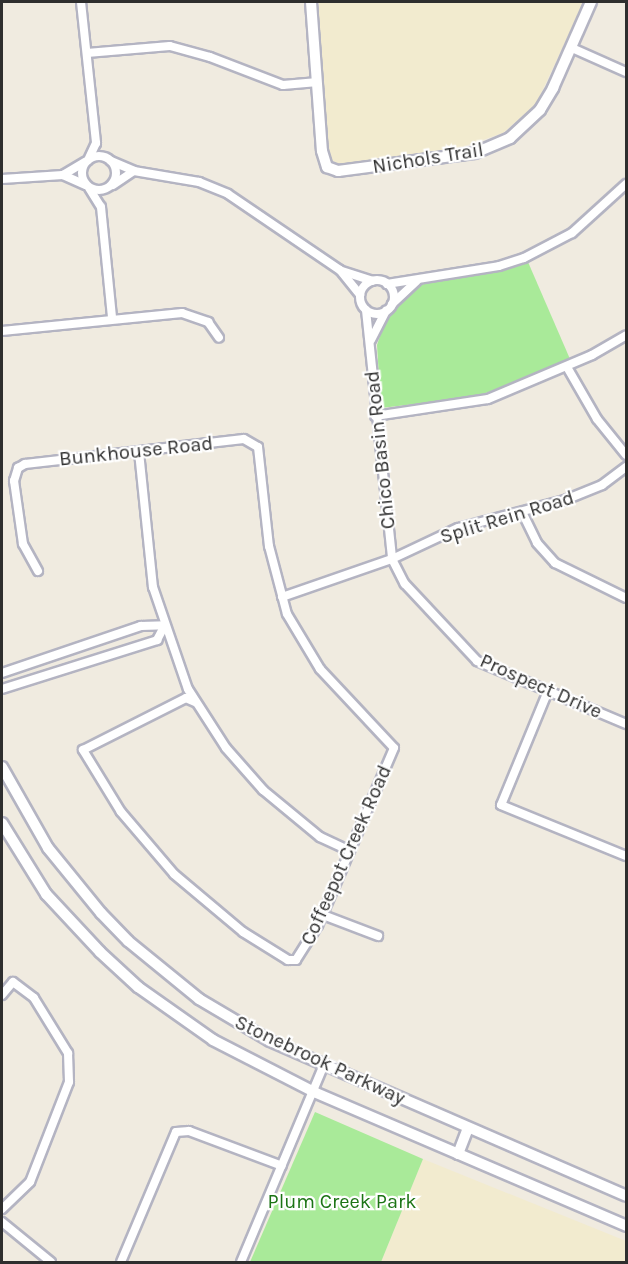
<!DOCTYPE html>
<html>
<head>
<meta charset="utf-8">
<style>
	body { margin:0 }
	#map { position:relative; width:628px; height:1264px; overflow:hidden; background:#f0ebe0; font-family:Karla,sans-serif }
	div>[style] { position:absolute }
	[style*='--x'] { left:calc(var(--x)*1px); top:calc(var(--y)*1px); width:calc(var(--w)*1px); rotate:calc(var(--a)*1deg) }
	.education>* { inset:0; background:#f2ebcf }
	.green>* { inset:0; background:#a9ea99 }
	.roads { filter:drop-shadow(2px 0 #b4b4c2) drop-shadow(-2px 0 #b4b4c2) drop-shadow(0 2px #b4b4c2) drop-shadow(0 -2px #b4b4c2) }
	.street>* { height:8px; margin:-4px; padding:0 4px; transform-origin:4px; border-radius:4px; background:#fff }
	.street>.ring { margin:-4px; padding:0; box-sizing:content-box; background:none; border:8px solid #fff; border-radius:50% }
	.secondary>* { height:10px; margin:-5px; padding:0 5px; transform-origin:5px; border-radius:5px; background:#fff }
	span { translate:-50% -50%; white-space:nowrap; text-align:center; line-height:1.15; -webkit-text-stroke:4.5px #fff; paint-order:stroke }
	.street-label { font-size:20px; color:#2e2e2e }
	.park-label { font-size:20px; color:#1c7415 }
	.frame { position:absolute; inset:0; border:3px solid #2e2e2e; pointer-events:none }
</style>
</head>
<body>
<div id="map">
	<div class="education">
		<i style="clip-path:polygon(319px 2px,584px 2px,536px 104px,503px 133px,453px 150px,338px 164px,329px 158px,317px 25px)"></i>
		<i style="clip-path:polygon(423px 1159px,626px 1241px,626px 1262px,381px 1262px)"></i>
	</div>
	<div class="green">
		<i style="clip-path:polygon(528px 262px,570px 359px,546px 372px,474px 397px,381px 408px,377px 345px,387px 315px,397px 301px,420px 285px)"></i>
		<i style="clip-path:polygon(315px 1112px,423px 1159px,381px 1262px,250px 1262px)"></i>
	</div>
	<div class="roads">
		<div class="street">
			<i style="--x:81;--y:2;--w:142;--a:83.9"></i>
			<i style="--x:96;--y:143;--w:19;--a:115"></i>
			<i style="--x:572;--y:48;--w:59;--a:24"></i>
			<i style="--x:87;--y:53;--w:83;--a:-4.8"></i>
			<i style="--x:170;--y:46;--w:41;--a:15.4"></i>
			<i style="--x:210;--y:57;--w:78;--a:21"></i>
			<i style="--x:283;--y:85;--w:32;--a:-5"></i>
			<i class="ring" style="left:82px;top:156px;width:26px;height:26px"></i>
			<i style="--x:111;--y:161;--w:25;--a:23"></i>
			<i style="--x:134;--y:171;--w:66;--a:9.6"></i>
			<i style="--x:199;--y:182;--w:31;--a:22"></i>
			<i style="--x:228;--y:194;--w:135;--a:34.2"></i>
			<i style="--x:340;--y:270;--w:32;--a:51"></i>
			<i style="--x:63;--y:175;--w:26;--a:-31"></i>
			<i style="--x:2;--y:179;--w:61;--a:-3.8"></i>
			<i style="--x:63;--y:175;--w:24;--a:24"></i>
			<i style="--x:113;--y:185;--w:25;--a:-34"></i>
			<i style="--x:89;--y:188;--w:22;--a:58"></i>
			<i style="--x:101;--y:207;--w:111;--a:84.3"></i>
			<i style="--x:342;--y:271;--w:32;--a:18"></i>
			<i class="ring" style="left:360px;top:280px;width:26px;height:26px"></i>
			<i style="--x:387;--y:284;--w:113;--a:-9.1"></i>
			<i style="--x:499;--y:266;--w:26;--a:-18"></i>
			<i style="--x:524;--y:258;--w:54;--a:-27.5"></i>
			<i style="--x:572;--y:233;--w:73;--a:-42.2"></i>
			<i style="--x:392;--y:304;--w:34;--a:-43"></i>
			<i style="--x:366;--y:310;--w:250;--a:84"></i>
			<i style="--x:392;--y:559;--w:28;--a:63"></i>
			<i style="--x:405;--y:584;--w:105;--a:46.9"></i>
			<i style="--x:477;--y:661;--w:162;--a:22.9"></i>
			<i style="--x:2;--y:331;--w:181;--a:-5.7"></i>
			<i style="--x:182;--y:313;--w:28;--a:19"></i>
			<i style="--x:208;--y:322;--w:19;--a:55"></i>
			<i style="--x:371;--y:340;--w:33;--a:-63"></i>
			<i style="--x:567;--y:367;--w:60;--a:60"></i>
			<i style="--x:597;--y:419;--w:46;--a:51.1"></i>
			<i style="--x:375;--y:416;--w:114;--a:-8.6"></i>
			<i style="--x:488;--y:399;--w:113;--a:-22.9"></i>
			<i style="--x:592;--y:355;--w:39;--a:-30"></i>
			<i style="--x:139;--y:452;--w:136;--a:84.1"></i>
			<i style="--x:153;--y:587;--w:108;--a:71.1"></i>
			<i style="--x:188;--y:689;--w:70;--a:57.2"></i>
			<i style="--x:226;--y:748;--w:56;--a:48.6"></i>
			<i style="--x:263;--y:790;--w:74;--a:39.5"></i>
			<i style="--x:320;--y:837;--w:33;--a:25"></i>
			<i style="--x:523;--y:514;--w:32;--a:64"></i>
			<i style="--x:537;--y:543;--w:27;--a:48"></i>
			<i style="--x:555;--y:563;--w:79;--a:26.2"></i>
			<i style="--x:38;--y:571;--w:31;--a:-119"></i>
			<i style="--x:23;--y:544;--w:64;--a:-98.1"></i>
			<i style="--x:14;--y:481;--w:14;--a:-73"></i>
			<i style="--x:18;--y:468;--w:8;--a:-30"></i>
			<i style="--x:25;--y:464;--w:220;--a:-6.5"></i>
			<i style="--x:244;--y:439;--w:16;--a:30"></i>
			<i style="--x:258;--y:447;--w:100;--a:83.7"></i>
			<i style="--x:269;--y:546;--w:70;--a:75.2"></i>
			<i style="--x:287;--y:614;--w:64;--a:59"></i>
			<i style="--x:320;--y:669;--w:108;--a:46.9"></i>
			<i style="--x:394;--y:748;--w:193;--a:113.2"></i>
			<i style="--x:318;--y:925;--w:41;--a:122.2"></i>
			<i style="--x:296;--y:960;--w:8;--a:180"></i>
			<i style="--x:288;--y:960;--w:53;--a:-148.1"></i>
			<i style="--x:243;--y:932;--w:90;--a:-140"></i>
			<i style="--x:174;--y:874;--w:82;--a:-130.5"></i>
			<i style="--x:121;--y:812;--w:73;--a:-121.5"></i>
			<i style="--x:83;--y:750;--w:115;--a:-26.8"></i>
			<i style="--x:186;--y:698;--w:10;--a:24"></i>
			<i style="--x:282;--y:597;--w:116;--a:-19.1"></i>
			<i style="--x:392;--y:559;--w:73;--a:-25.2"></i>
			<i style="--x:458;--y:528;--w:111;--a:-14.7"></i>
			<i style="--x:565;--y:500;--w:40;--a:-22"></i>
			<i style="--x:602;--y:485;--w:30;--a:-37"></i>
			<i style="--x:2;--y:673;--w:147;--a:-18.7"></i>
			<i style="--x:141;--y:626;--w:24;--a:-2"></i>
			<i style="--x:2;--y:689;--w:163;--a:-17.5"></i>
			<i style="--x:157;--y:640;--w:17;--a:-62"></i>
			<i style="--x:548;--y:691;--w:123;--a:112.4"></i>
			<i style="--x:501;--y:805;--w:135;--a:22.2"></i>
			<i style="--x:323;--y:915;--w:59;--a:20.9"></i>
			<i style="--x:2;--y:995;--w:17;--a:-50"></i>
			<i style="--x:13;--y:982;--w:26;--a:37"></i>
			<i style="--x:34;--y:998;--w:65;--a:58.3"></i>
			<i style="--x:68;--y:1053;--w:29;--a:88"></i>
			<i style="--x:69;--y:1082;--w:107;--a:111.3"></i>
			<i style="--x:30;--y:1182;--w:39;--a:136"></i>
			<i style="--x:2;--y:1222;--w:63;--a:39.2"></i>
			<i style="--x:121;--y:1262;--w:141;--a:-67.1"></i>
			<i style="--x:176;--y:1132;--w:13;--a:-4"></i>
			<i style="--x:189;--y:1131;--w:99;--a:20.6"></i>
			<i style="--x:241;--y:1262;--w:214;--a:-67.2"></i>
		</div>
		<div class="secondary">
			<i style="--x:311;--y:2;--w:149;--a:85.8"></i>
			<i style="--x:322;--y:151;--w:17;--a:73"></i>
			<i style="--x:327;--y:167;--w:12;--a:20"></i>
			<i style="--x:338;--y:171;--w:138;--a:-7.5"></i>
			<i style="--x:475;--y:153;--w:38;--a:-23"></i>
			<i style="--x:510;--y:138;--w:41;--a:-43"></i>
			<i style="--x:540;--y:110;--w:26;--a:-59"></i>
			<i style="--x:553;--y:88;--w:94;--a:-66.2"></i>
			<i style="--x:2;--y:767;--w:93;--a:60.4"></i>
			<i style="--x:48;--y:848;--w:84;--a:50.8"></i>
			<i style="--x:101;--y:913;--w:39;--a:46"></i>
			<i style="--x:128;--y:941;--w:92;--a:39.2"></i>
			<i style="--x:199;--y:999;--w:82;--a:30.6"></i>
			<i style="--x:270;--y:1041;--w:388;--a:23.5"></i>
			<i style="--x:2;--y:823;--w:84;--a:58.2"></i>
			<i style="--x:46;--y:894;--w:79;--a:47"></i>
			<i style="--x:100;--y:952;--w:52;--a:42.6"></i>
			<i style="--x:138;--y:987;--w:92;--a:35.2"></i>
			<i style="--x:213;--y:1040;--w:114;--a:27.2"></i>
			<i style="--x:314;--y:1092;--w:340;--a:23.2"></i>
			<i style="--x:458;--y:1154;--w:28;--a:-69"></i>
		</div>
	</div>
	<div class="street-label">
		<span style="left:428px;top:158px;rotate:-9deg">Nichols Trail</span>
		<span style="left:380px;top:450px;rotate:-96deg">Chico Basin Road</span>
		<span style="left:136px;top:451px;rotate:-6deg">Bunkhouse Road</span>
		<span style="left:507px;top:517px;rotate:-17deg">Split Rein Road</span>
		<span style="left:541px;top:686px;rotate:24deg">Prospect Drive</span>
		<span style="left:346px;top:855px;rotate:-66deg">Coffeepot Creek Road</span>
		<span style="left:320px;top:1060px;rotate:25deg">Stonebrook Parkway</span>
	</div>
	<div class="park-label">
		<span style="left:342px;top:1201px">Plum Creek Park</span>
	</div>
	<div class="frame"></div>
</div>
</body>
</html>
